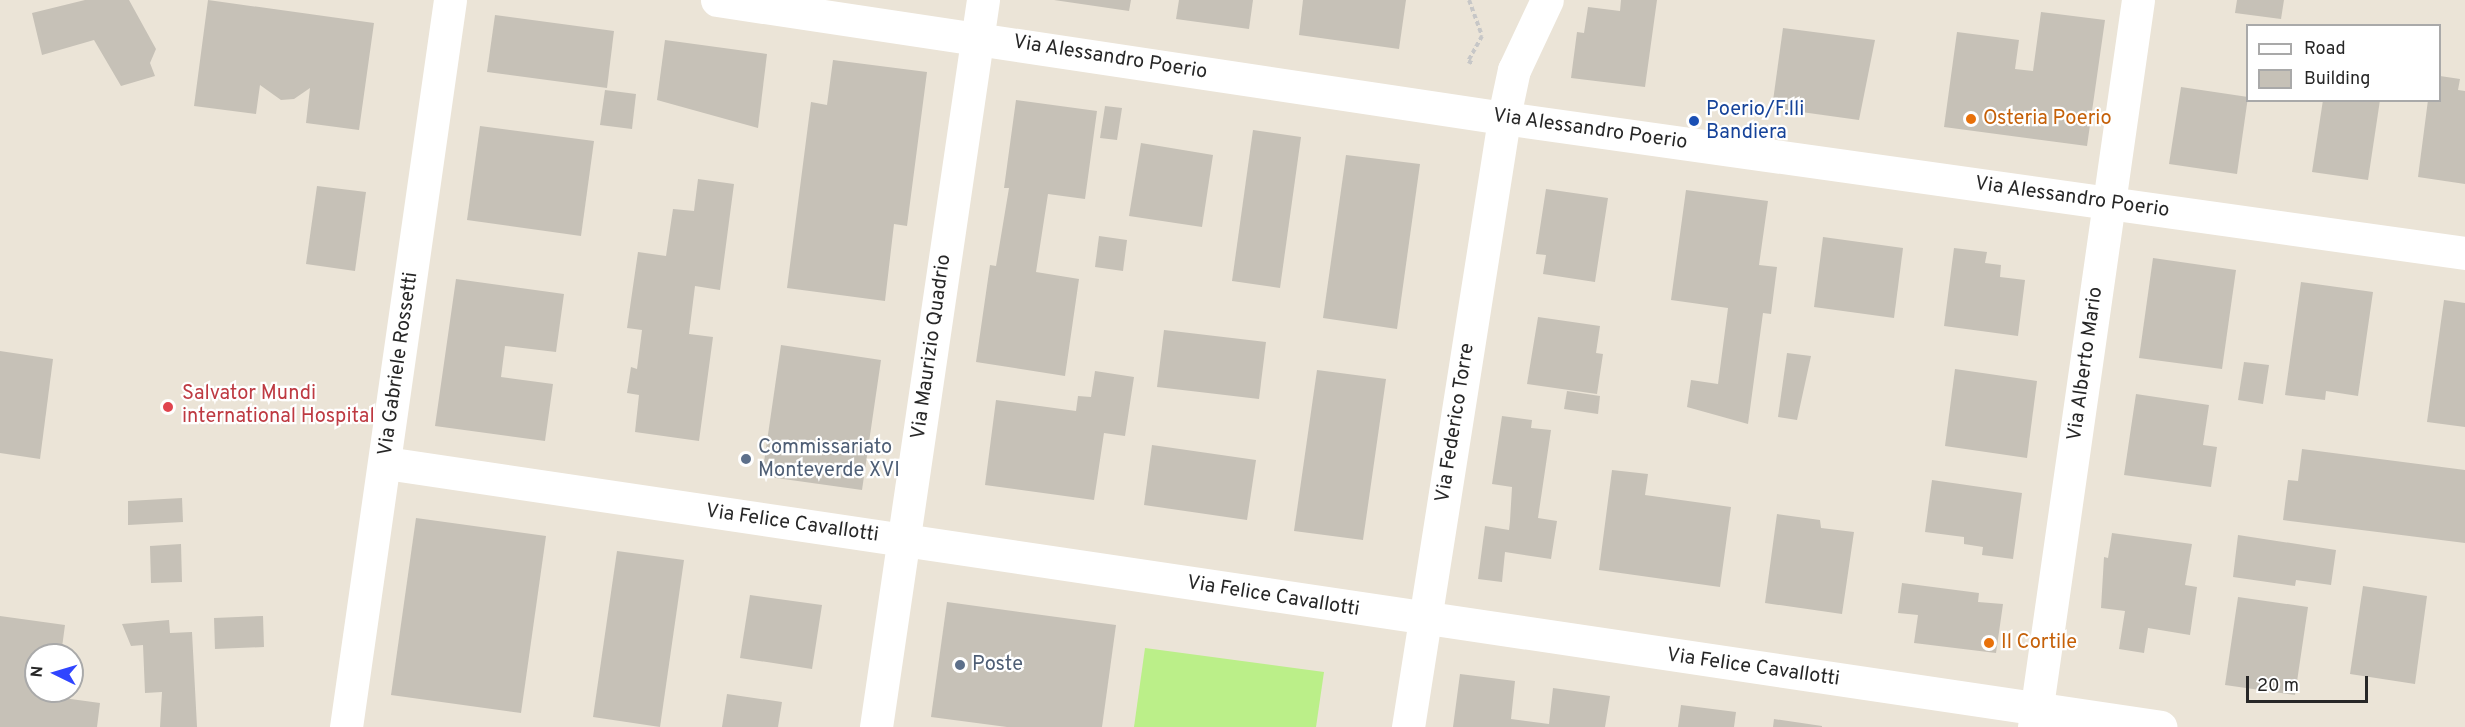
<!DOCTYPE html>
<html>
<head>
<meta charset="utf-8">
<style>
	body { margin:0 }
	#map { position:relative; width:2465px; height:727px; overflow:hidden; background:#ebe4d7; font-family:Overpass,sans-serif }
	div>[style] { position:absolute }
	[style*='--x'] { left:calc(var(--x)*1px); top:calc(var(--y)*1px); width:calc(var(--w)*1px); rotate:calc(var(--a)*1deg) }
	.pitch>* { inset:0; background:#bbef89 }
	.building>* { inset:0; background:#c6c1b7 }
	.path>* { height:4px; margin-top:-2px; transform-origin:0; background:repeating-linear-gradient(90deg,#c7c7c7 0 4.5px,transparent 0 7.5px) }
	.street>* { height:33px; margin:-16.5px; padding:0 16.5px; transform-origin:16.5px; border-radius:16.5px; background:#fff }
	.dots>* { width:16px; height:16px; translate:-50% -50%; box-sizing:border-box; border:3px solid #fff; border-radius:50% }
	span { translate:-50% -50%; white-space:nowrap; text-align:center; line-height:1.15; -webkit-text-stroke:4.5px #fff; paint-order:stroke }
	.street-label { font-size:20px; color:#272727 }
	.transit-label { font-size:20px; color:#164399 }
	.left { translate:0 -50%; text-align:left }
	.food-label { font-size:20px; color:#c56008 }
	.health-label { font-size:20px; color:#be3a42 }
	.service-label { font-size:20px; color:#4e5e75 }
	.legend { position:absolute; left:2246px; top:24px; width:195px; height:78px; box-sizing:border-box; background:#fff; border:2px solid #a9a9a9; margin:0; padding:8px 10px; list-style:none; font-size:18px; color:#272727 }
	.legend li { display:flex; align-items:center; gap:12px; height:30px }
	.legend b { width:30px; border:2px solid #a9a9a9 }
	.north { position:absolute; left:24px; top:643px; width:60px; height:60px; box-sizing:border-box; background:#fff; border:2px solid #a9a9a9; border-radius:50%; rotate:275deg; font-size:16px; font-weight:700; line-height:24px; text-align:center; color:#272727 }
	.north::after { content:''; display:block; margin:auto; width:21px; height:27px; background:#3045ff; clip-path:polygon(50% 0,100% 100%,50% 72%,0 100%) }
	.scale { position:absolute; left:2246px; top:676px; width:122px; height:27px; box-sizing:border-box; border:3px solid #272727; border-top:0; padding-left:8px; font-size:18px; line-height:21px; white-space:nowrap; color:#272727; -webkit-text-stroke:4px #fff; paint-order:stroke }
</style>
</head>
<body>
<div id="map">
	<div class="pitch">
		<i style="clip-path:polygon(1145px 648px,1324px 672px,1316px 727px,1134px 727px)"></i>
	</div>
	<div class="building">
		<i style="clip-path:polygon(85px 0,129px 0,156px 49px,150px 63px,155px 76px,121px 86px,94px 40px,42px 55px,32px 13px)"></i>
		<i style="clip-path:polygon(208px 0,374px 23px,359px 130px,306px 123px,310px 88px,294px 99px,281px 100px,260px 85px,256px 114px,194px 106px)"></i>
		<i style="clip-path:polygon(1054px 0,1131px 0,1129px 11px)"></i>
		<i style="clip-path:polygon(1179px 0,1253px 0,1249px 29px,1176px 19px)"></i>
		<i style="clip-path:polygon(1303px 0,1406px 0,1399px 49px,1299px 35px)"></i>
		<i style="clip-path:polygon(1621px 0,1657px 0,1645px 87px,1571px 78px,1577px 32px,1584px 33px,1588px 7px,1620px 11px)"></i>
		<i style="clip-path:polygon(2237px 0,2284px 0,2281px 19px,2235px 13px)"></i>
		<i style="clip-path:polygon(2041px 12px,2105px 20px,2087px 146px,1944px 127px,1957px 32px,2019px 40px,2015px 69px,2033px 71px)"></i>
		<i style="clip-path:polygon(495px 15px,614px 31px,607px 88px,487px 72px)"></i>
		<i style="clip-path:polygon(1783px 28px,1875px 40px,1859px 120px,1772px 108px)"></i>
		<i style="clip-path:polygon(665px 40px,767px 54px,758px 128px,657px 100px)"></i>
		<i style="clip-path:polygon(833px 60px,927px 72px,907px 226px,894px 224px,885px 301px,787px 288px,811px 102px,827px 105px)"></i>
		<i style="clip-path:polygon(2440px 76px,2460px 79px,2458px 90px,2465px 91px,2465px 184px,2418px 177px,2428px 100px,2440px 100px)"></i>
		<i style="clip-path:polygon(2181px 87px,2248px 97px,2237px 174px,2169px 164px)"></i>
		<i style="clip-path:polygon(605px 90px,636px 94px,632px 129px,600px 125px)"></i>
		<i style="clip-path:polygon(1016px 100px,1097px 111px,1085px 199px,1048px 194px,1036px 272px,1079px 279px,1065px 376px,976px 362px,990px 265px,996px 266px,1009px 188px,1004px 188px)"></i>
		<i style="clip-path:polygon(2323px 100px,2380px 100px,2368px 180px,2312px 172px)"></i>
		<i style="clip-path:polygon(1105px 106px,1122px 108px,1117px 140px,1100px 138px)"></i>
		<i style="clip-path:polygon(480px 126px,594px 141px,581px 236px,467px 220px)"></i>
		<i style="clip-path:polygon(1253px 130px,1301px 137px,1280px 288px,1232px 281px)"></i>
		<i style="clip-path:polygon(1141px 143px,1213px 155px,1202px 227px,1129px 216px)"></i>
		<i style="clip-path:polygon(1346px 155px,1420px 164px,1397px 329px,1323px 318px)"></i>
		<i style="clip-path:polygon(698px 179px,734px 184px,720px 290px,695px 286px,689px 334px,713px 337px,699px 441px,635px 432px,639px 395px,627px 393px,631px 367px,637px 369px,642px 330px,627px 328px,638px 252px,666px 256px,673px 209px,694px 211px)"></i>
		<i style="clip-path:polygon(317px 186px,366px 192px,355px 271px,306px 264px)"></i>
		<i style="clip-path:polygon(1546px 189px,1608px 198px,1595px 282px,1543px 274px,1546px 255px,1536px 254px)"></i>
		<i style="clip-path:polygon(1686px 190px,1768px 201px,1759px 265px,1777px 267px,1771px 314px,1763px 313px,1748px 424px,1687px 407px,1691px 380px,1718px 384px,1728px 308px,1671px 300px)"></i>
		<i style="clip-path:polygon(1099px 236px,1127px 240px,1123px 271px,1095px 267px)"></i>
		<i style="clip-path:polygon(1823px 237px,1903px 248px,1894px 318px,1814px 307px)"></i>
		<i style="clip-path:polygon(1954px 248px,1987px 252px,1985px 263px,2001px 265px,2000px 277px,2025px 280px,2018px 336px,1944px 326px)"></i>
		<i style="clip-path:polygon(2153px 258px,2236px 270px,2222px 369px,2139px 358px)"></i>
		<i style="clip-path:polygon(456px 279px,564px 294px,556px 352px,505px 346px,501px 377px,553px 384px,545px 441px,435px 426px)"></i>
		<i style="clip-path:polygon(2301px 282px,2373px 292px,2358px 396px,2326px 391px,2325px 400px,2285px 395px)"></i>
		<i style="clip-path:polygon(2444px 300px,2465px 303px,2465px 427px,2427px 422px)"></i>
		<i style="clip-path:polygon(1538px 317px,1600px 326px,1596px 353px,1603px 354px,1597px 394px,1527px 384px)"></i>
		<i style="clip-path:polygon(1164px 330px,1266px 342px,1259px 399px,1157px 387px)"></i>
		<i style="clip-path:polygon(781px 345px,881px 360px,862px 490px,762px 476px)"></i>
		<i style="clip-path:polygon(0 351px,53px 359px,40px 459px,0 453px)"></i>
		<i style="clip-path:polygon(1787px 353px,1811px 356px,1797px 420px,1778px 417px)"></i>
		<i style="clip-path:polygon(2244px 362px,2269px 365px,2263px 404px,2238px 400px)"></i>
		<i style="clip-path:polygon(1955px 369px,2037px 381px,2027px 458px,1945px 446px)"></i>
		<i style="clip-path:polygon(1317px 370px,1386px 379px,1363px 540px,1294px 531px)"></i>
		<i style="clip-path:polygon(1095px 371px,1134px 377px,1125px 436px,1104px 433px,1094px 500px,985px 485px,996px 400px,1076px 411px,1078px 396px,1091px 397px)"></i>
		<i style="clip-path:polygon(1567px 391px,1600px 396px,1598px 414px,1564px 409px)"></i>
		<i style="clip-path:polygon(2136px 394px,2209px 405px,2203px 445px,2217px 447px,2211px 487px,2124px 475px)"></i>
		<i style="clip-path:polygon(1502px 416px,1532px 420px,1531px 428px,1551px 430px,1538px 518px,1557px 521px,1551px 559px,1505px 552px,1502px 582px,1478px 579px,1485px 526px,1509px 530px,1510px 521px,1512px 487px,1492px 484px)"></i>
		<i style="clip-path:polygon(1152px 445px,1256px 460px,1247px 520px,1144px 505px)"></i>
		<i style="clip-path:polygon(2302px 449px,2465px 470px,2465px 543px,2283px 520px,2288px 480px,2298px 481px)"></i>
		<i style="clip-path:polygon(1612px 470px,1648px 474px,1645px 495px,1731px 507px,1720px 587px,1599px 570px)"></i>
		<i style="clip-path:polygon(1932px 480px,2022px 493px,2013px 559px,1982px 555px,1983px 547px,1964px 544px,1964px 537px,1925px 532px)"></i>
		<i style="clip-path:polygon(182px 498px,183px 522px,128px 525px,128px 501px)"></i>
		<i style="clip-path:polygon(1777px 514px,1820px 520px,1821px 528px,1854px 532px,1842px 614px,1765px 603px)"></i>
		<i style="clip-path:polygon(416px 518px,546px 536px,521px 713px,391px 695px)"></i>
		<i style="clip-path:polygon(2112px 533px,2192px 544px,2185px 585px,2197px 587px,2190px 635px,2148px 628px,2144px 653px,2119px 649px,2125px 611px,2101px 608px,2104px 557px,2108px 558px)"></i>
		<i style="clip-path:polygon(2238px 535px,2336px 550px,2331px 585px,2296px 580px,2295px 586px,2233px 577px)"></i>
		<i style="clip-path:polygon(181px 544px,182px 582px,151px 583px,150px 546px)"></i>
		<i style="clip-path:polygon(617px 551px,684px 560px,660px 727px,593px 717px)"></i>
		<i style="clip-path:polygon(1902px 583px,1979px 593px,1978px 602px,2003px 604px,1996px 653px,1914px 643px,1918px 615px,1898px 613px)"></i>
		<i style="clip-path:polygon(2363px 586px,2427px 596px,2415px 684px,2350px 674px)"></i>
		<i style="clip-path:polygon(750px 595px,822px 605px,812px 669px,740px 658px)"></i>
		<i style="clip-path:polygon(2238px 597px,2308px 607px,2295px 695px,2225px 685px)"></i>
		<i style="clip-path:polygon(947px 602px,1116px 625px,1102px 727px,1007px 727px,931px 717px)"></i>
		<i style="clip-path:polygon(0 616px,65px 625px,61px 655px,36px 655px,36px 691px,56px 691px,56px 697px,100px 703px,97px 727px,0 727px)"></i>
		<i style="clip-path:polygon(263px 616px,264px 647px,215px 649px,214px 618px)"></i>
		<i style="clip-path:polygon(169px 620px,170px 633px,192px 632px,197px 727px,160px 727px,162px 692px,145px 693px,143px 645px,131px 646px,122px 624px)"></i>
		<i style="clip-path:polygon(1460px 674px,1515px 681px,1511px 719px,1549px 724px,1553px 688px,1610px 696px,1605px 727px,1453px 727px)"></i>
		<i style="clip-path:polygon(727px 694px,782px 702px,778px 727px,722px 727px)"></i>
		<i style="clip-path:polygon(1681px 705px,1736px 712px,1734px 727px,1678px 727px)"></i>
		<i style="clip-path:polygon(1774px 719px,1822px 726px,1822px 727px,1773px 727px)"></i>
	</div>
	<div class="path">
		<i style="--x:1469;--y:0;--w:38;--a:70"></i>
		<i style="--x:1482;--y:36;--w:29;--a:119"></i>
		<i style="--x:1468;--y:61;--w:7;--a:27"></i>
	</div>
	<div class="street">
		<i style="--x:717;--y:0;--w:796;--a:8.53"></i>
		<i style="--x:1504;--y:118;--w:970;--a:8"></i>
		<i style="--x:386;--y:463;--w:1794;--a:8.46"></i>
		<i style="--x:346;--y:727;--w:734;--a:-81.86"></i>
		<i style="--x:876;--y:727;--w:735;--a:-81.63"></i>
		<i style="--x:1408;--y:727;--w:628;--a:-81.02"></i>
		<i style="--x:1506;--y:107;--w:38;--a:-78"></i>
		<i style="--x:1514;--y:70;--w:77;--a:-64.8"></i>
		<i style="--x:2034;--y:727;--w:734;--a:-81.86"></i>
	</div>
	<div class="dots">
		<i style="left:1971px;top:119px;background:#e8710a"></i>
		<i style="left:1694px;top:121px;background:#1a4fb4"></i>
		<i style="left:168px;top:407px;background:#e0444e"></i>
		<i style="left:746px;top:459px;background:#5c6f8a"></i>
		<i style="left:1989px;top:643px;background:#e8710a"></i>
		<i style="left:960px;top:665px;background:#5c6f8a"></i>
	</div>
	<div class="street-label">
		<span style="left:1110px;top:58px;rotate:9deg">Via Alessandro Poerio</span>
		<span style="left:1590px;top:130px;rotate:8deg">Via Alessandro Poerio</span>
		<span style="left:2072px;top:198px;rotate:8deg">Via Alessandro Poerio</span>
		<span style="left:932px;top:347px;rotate:-82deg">Via Maurizio Quadrio</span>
		<span style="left:399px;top:364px;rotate:-82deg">Via Gabriele Rossetti</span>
		<span style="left:2086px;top:364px;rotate:-82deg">Via Alberto Mario</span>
		<span style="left:1456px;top:423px;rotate:-81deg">Via Federico Torre</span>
		<span style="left:792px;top:524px;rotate:8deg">Via Felice Cavallotti</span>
		<span style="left:1273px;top:597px;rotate:9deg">Via Felice Cavallotti</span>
		<span style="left:1753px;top:668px;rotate:8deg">Via Felice Cavallotti</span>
	</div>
	<div class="transit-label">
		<span class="left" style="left:1706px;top:122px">Poerio/F.lli<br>Bandiera</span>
	</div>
	<div class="food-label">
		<span class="left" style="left:1983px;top:119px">Osteria Poerio</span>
		<span class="left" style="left:2001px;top:643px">Il Cortile</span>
	</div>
	<div class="health-label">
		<span class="left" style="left:182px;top:406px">Salvator Mundi<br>international Hospital</span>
	</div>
	<div class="service-label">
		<span class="left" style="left:758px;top:460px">Commissariato<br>Monteverde XVI</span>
		<span class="left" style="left:972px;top:665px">Poste</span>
	</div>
	<ul class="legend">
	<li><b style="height:8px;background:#fff"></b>Road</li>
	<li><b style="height:16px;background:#c6c1b7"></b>Building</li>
	</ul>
	<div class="north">N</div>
	<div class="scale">20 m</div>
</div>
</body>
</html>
